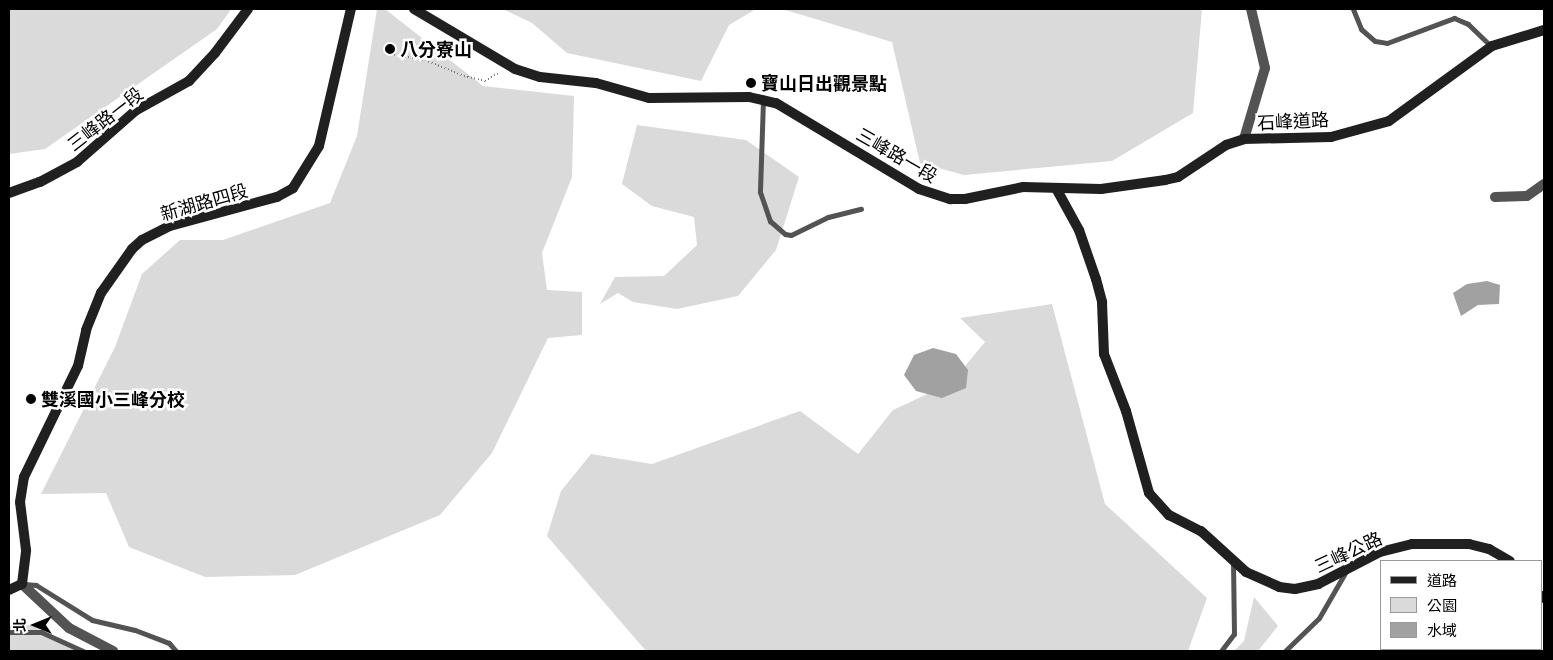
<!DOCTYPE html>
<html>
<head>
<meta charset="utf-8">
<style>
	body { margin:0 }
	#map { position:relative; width:1553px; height:660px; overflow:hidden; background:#fff; font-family:"Exo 2","Noto Sans TC",sans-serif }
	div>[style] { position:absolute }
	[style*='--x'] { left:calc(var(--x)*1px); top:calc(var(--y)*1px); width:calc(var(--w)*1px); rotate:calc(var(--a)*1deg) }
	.green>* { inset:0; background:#dadada }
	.water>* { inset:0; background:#a1a1a1 }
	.path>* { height:2px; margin-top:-1px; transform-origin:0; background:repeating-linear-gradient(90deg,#757575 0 1px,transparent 0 3.5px) }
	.lane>* { height:5px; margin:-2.5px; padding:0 2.5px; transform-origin:2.5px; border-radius:2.5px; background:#535353 }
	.street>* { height:10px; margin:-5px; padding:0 5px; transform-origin:5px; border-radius:5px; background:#535353 }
	.secondary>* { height:10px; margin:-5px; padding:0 5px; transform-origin:5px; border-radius:5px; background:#202020 }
	.dots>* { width:14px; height:14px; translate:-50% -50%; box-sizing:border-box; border:2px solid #fff; border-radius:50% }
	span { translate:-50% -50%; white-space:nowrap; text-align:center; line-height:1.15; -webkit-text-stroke:5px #fff; paint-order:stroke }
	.poi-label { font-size:18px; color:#000; font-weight:700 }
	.left { translate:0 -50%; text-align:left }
	.street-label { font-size:18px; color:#000 }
	.frame { position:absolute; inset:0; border:10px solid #000; pointer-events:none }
	.legend { position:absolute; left:1380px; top:560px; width:162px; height:90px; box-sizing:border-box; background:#fff; border:1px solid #999; margin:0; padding:6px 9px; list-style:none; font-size:15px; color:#000 }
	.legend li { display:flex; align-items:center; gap:10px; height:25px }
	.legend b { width:25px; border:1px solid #999 }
	.north { position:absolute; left:10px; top:600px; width:50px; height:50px; -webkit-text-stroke:4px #fff; paint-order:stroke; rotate:270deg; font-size:14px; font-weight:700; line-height:20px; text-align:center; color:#000 }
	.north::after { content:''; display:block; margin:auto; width:18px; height:22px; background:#000; clip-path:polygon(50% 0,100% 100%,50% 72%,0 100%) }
</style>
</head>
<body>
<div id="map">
	<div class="green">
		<i style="clip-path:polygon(9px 9px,229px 9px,230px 11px,217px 29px,45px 149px,9px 154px)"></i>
		<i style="clip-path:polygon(377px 9px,385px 9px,483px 86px,574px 96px,572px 177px,542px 253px,547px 290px,582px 292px,582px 335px,548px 338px,492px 453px,440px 515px,295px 575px,205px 577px,129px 547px,106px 493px,41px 494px,115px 347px,142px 274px,180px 240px,223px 240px,330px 203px,357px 136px)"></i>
		<i style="clip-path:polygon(503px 9px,756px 9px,729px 25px,701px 81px,567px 53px,532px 23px)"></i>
		<i style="clip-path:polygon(782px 9px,1202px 9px,1193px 113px,1112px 161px,964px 175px,920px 163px,892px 42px)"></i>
		<i style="clip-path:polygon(637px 125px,746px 140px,799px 177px,776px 250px,738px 296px,677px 309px,633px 302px,618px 293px,600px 304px,615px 277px,664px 276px,697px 245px,694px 217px,652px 206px,622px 184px)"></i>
		<i style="clip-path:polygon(1052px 304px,1105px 504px,1207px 598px,1188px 651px,646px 651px,547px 536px,561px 491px,591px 454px,652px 464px,800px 411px,858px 454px,893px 410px,951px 383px,985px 342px,960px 318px)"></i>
		<i style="clip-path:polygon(1254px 597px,1278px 626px,1258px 651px,1234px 651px,1244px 641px)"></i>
		<i style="clip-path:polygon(31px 625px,82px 651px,9px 651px,9px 626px)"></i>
	</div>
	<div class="water">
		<i style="clip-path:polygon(1487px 281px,1500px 285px,1499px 304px,1478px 305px,1461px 316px,1453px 293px,1467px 284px)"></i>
		<i style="clip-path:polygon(933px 348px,956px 354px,968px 370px,966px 388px,942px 398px,916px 391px,904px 375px,914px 355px)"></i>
	</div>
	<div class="path">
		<i style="--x:391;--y:54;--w:35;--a:10"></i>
		<i style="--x:425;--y:60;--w:42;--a:22.3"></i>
		<i style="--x:464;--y:76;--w:22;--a:13"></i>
		<i style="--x:485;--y:81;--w:17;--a:-31"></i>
	</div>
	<div class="lane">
		<i style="--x:1353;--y:9;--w:22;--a:68"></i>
		<i style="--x:1361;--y:29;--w:18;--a:41"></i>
		<i style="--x:1375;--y:41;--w:12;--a:9"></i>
		<i style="--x:1387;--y:43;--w:72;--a:-20.5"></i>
		<i style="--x:1454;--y:18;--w:15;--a:23"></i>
		<i style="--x:1468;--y:24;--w:32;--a:44"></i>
		<i style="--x:763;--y:100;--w:92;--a:91.9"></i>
		<i style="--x:760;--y:192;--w:31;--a:71"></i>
		<i style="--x:770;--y:221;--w:20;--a:41"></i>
		<i style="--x:785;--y:234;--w:6;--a:9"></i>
		<i style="--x:791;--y:235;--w:41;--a:-25.9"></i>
		<i style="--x:828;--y:217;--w:34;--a:-14"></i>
		<i style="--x:24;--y:584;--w:12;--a:5"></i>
		<i style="--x:36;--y:585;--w:66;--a:32"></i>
		<i style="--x:92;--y:620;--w:44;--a:13.1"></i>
		<i style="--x:135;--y:630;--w:36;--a:21"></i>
		<i style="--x:169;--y:643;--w:11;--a:49"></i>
		<i style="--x:9;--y:632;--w:32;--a:0"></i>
		<i style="--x:41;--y:632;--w:46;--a:24.3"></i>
		<i style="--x:1221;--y:651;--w:21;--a:-53"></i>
		<i style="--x:1234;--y:634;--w:73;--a:-90.8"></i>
		<i style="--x:1285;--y:651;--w:47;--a:-44.1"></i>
		<i style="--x:1319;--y:618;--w:52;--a:-60"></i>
	</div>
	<div class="street">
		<i style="--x:1244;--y:139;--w:74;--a:-73.5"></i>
		<i style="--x:1265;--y:68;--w:61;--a:-103.3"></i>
		<i style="--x:1495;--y:197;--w:32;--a:-2"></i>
		<i style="--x:1527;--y:196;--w:21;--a:-35"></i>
		<i style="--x:22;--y:584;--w:64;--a:43.1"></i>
		<i style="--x:69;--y:628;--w:50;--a:27.6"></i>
	</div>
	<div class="secondary">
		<i style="--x:414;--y:9;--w:117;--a:30.7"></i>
		<i style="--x:515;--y:69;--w:26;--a:18"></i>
		<i style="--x:540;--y:77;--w:56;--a:6.1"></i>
		<i style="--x:596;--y:83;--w:55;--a:15.8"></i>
		<i style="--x:649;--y:98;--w:100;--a:-0.6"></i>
		<i style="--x:749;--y:97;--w:28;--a:13"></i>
		<i style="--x:776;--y:103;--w:167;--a:31"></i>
		<i style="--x:919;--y:189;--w:33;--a:18"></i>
		<i style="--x:950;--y:199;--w:15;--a:0"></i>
		<i style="--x:965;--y:199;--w:59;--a:-11.7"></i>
		<i style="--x:1023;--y:187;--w:78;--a:1.5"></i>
		<i style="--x:1101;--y:189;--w:65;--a:-8"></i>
		<i style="--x:1165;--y:180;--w:13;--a:-13"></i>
		<i style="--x:1178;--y:177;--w:58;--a:-33.7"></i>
		<i style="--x:1226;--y:145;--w:19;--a:-18"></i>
		<i style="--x:1244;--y:139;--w:87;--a:-1.3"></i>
		<i style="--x:1331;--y:137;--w:60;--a:-15.4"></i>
		<i style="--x:1389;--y:121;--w:127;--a:-36.1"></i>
		<i style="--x:1492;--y:46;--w:54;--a:-17.1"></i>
		<i style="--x:1057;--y:190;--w:46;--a:61.2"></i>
		<i style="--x:1079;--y:230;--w:52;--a:70.9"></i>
		<i style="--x:1096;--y:279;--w:24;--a:75"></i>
		<i style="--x:1102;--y:302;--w:52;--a:87.8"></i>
		<i style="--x:1104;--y:354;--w:61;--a:68.9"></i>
		<i style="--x:1126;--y:411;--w:85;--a:74.3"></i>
		<i style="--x:1149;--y:493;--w:30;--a:48"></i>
		<i style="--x:1169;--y:515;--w:36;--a:27"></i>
		<i style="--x:1201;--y:531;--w:61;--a:42.3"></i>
		<i style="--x:1246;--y:572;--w:36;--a:24"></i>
		<i style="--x:1279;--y:587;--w:16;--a:7"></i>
		<i style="--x:1295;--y:589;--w:24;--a:-12"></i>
		<i style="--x:1318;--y:584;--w:70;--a:-27.3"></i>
		<i style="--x:1380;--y:552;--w:33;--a:-14"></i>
		<i style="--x:1412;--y:544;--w:57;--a:0"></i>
		<i style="--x:1469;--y:544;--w:21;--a:14"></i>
		<i style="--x:1489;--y:549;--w:24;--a:30"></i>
		<i style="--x:9;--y:193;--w:33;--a:-20"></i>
		<i style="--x:40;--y:182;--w:42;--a:-28.4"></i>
		<i style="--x:77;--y:162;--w:77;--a:-41.3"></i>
		<i style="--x:135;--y:111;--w:62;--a:-29.1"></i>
		<i style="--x:189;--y:81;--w:38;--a:-47"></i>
		<i style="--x:215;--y:53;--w:55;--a:-53.1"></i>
		<i style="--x:9;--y:590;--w:14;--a:-25"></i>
		<i style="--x:22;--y:584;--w:34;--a:-83"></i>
		<i style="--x:26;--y:550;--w:48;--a:-97.1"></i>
		<i style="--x:20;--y:502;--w:25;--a:-81"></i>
		<i style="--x:24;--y:477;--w:123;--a:-64.1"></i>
		<i style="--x:78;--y:366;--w:37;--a:-77"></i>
		<i style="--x:86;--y:330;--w:40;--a:-68"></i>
		<i style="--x:101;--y:293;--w:54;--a:-54.8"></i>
		<i style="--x:132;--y:249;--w:13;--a:-42"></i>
		<i style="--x:142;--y:240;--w:31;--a:-27"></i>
		<i style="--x:170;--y:226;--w:111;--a:-15.2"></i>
		<i style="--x:277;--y:197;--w:18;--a:-29"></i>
		<i style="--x:293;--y:188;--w:49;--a:-58.2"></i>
		<i style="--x:319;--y:146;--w:141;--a:-76.9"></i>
		<i style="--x:1542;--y:596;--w:3;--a:45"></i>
	</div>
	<div class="dots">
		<i style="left:390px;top:49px;background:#000"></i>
		<i style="left:751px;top:83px;background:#000"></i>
		<i style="left:31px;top:399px;background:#000"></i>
	</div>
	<div class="poi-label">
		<span class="left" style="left:400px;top:49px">八分寮山</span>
		<span class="left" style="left:761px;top:83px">寶山日出觀景點</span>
		<span class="left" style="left:41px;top:399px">雙溪國小三峰分校</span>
	</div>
	<div class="street-label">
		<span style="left:105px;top:119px;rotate:-38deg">三峰路一段</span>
		<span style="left:1293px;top:121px;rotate:-3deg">石峰道路</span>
		<span style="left:897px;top:155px;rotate:30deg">三峰路一段</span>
		<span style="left:204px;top:202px;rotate:-16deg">新湖路四段</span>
		<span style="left:1348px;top:552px;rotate:-25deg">三峰公路</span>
	</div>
	<div class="frame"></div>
	<ul class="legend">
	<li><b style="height:6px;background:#202020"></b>道路</li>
	<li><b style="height:14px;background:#dadada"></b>公園</li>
	<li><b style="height:14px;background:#a1a1a1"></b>水域</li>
	</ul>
	<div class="north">北</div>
</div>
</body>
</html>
